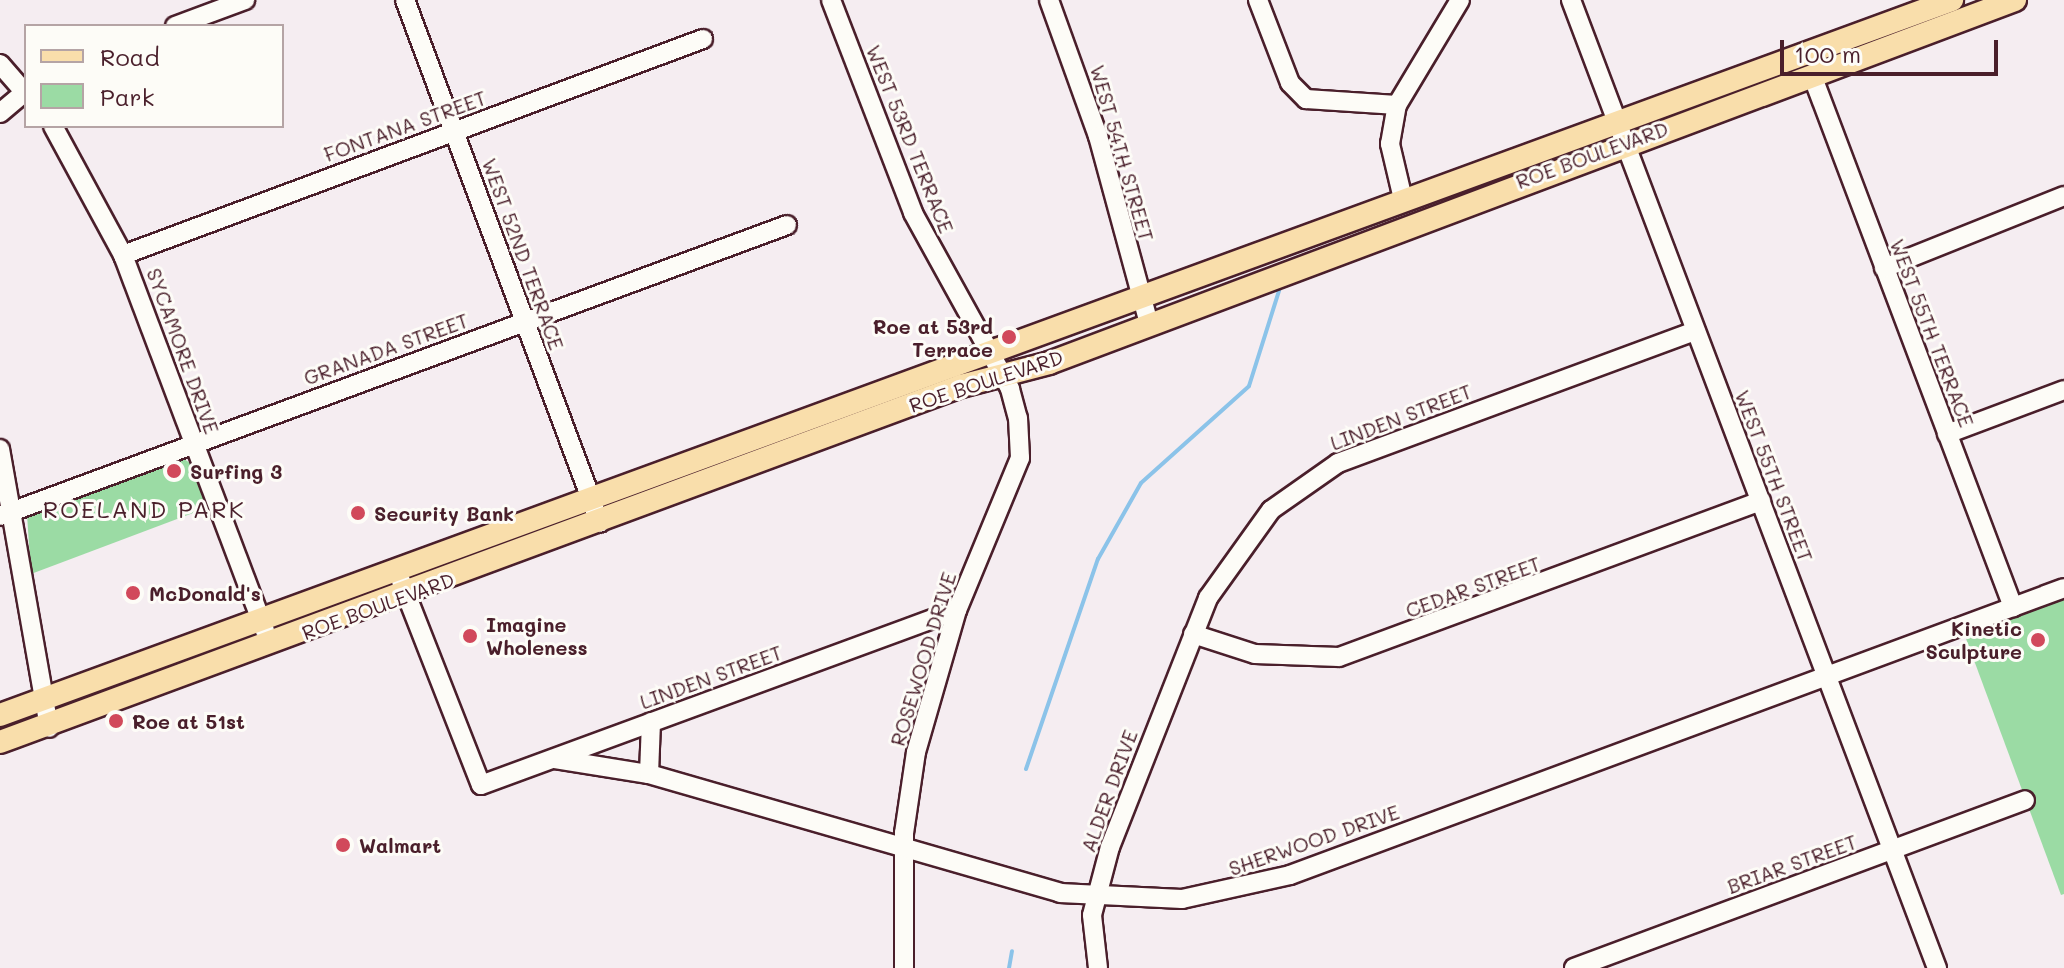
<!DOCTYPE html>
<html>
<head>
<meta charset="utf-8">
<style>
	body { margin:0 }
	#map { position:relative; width:2064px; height:968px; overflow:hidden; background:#f5edf1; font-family:Mali,sans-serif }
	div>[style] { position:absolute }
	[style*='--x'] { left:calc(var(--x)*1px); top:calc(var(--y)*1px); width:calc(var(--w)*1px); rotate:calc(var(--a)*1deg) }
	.green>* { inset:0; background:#9bdba4 }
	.stream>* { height:4px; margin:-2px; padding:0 2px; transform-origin:2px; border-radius:2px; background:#8bc3e9 }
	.roads { filter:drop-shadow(2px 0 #4a1f2b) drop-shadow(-2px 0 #4a1f2b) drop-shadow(0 2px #4a1f2b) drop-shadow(0 -2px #4a1f2b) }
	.minor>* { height:18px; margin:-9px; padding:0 9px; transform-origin:9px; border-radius:9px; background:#fdfcf7 }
	.major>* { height:22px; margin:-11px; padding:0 11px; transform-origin:11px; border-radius:11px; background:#f9deab }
	.dots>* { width:22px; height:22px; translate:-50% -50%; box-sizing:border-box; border:4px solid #fdfcf7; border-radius:50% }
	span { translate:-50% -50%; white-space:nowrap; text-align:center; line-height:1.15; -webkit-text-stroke:6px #fdfcf7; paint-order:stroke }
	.street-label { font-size:20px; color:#4a1f2b }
	.poi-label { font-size:20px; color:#4a1f2b; font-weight:700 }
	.right { translate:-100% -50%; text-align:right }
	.left { translate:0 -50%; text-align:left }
	.quarter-label { font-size:24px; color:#4a1f2b; letter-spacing:2px }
	.legend { position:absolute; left:24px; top:24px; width:260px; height:104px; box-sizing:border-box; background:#fdfcf7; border:2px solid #b5a4a5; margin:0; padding:10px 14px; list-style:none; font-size:24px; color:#4a1f2b }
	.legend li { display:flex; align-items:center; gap:16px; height:40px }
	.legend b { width:40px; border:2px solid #b5a4a5 }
	.scale { position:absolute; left:1780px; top:40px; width:218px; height:36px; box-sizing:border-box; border:4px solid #4a1f2b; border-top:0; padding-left:10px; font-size:24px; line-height:28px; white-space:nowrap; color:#4a1f2b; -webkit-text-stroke:6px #fdfcf7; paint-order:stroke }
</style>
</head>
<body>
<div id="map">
	<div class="green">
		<i style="clip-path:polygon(181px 457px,193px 465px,209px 507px,31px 574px,27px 515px)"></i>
		<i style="clip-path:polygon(2064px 598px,2064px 894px,2061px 895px,1965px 636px)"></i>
	</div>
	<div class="stream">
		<i style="--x:1026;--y:769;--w:222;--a:-71.1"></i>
		<i style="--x:1098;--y:559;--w:87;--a:-60.5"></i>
		<i style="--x:1141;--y:483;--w:145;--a:-41.9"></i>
		<i style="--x:1249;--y:386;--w:100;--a:-72.5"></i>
		<i style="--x:1009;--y:968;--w:17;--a:-80"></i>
	</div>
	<div class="roads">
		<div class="minor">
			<i style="--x:405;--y:0;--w:558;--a:69.55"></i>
			<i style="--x:831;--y:0;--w:228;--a:68.9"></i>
			<i style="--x:913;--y:213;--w:201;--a:61.1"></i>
			<i style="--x:1010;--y:389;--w:30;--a:75"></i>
			<i style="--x:1018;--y:418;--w:40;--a:87.1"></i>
			<i style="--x:1020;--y:458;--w:165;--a:112.5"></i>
			<i style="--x:957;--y:610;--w:148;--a:106.1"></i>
			<i style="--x:916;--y:752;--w:82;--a:98.4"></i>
			<i style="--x:904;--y:833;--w:135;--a:90"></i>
			<i style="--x:1049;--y:0;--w:145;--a:70.2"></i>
			<i style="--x:1098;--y:136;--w:191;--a:74.8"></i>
			<i style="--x:1258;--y:0;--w:89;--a:68.9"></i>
			<i style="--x:1290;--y:83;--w:23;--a:45"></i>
			<i style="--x:1306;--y:99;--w:91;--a:3.8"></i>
			<i style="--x:1571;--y:0;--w:1035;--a:69.29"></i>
			<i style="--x:175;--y:26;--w:75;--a:-20.4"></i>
			<i style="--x:0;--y:64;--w:40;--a:49"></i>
			<i style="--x:1812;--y:75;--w:569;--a:69.3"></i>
			<i style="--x:0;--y:113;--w:34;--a:-40"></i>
			<i style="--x:53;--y:126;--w:147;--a:61.5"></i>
			<i style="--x:123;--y:255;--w:402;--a:69.3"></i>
			<i style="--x:1403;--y:199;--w:57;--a:-103.3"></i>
			<i style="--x:1390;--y:144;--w:40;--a:-80"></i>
			<i style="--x:1397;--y:105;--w:122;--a:-59"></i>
			<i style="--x:123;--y:255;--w:619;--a:-20.43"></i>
			<i style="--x:1884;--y:268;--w:194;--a:-21.8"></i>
			<i style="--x:1947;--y:434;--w:125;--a:-20.6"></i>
			<i style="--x:0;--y:449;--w:283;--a:80"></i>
			<i style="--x:0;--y:516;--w:839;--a:-20.29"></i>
			<i style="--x:401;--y:581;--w:219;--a:68.6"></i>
			<i style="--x:481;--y:785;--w:507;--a:-20.19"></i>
			<i style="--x:1193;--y:634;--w:65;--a:17.9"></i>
			<i style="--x:1255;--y:654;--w:84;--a:2"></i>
			<i style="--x:1339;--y:657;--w:450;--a:-20.3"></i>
			<i style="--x:555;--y:759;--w:95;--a:9.1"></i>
			<i style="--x:649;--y:774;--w:428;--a:16.1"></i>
			<i style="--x:1060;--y:893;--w:122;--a:2.8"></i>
			<i style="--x:1182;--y:899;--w:111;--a:-12.5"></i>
			<i style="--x:1290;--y:875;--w:825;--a:-20.34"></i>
			<i style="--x:649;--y:774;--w:52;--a:-87.8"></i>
			<i style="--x:1098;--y:968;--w:53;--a:-96.5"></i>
			<i style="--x:1092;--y:915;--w:70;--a:-75.2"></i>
			<i style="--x:1110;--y:847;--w:268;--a:-68.5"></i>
			<i style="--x:1208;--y:598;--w:108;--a:-54.4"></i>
			<i style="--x:1271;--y:510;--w:82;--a:-35"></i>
			<i style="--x:1338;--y:463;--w:381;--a:-20.3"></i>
			<i style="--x:1574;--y:968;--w:481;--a:-20.4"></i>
		</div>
		<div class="major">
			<i style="--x:0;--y:715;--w:2079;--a:-20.12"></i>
			<i style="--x:0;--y:742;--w:1025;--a:-20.33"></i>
			<i style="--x:961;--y:386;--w:91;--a:-14.6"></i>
			<i style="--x:1049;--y:363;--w:1032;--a:-20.6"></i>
		</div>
	</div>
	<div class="dots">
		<i style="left:1009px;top:337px;background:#d1495b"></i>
		<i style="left:174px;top:471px;background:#d1495b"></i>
		<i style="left:358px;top:513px;background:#d1495b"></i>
		<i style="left:133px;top:593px;background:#d1495b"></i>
		<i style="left:470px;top:636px;background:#d1495b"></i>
		<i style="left:2038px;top:640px;background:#d1495b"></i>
		<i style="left:116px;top:721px;background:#d1495b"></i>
		<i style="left:343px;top:845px;background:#d1495b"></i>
	</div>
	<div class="street-label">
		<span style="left:405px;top:126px;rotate:-20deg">FONTANA STREET</span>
		<span style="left:910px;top:139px;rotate:68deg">WEST 53RD TERRACE</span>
		<span style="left:1122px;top:153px;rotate:74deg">WEST 54TH STREET</span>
		<span style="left:1592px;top:155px;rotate:-20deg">ROE BOULEVARD</span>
		<span style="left:523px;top:254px;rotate:70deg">WEST 52ND TERRACE</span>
		<span style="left:1932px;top:333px;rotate:69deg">WEST 55TH TERRACE</span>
		<span style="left:386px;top:349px;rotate:-20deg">GRANADA STREET</span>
		<span style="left:183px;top:351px;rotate:70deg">SYCAMORE DRIVE</span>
		<span style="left:986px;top:381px;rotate:-18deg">ROE BOULEVARD</span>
		<span style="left:1401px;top:417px;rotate:-21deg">LINDEN STREET</span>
		<span style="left:1774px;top:476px;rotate:69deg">WEST 55TH STREET</span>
		<span style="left:1473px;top:587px;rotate:-20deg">CEDAR STREET</span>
		<span style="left:378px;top:606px;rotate:-20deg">ROE BOULEVARD</span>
		<span style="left:923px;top:659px;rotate:-73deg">ROSEWOOD DRIVE</span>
		<span style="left:711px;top:677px;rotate:-20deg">LINDEN STREET</span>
		<span style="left:1109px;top:791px;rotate:-70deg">ALDER DRIVE</span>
		<span style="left:1314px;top:840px;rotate:-19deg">SHERWOOD DRIVE</span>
		<span style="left:1792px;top:864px;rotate:-20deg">BRIAR STREET</span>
	</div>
	<div class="poi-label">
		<span class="right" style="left:993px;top:338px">Roe at 53rd<br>Terrace</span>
		<span class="left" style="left:190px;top:471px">Surfing 3</span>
		<span class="left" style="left:374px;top:513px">Security Bank</span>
		<span class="left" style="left:149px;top:593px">McDonald's</span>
		<span class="left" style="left:486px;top:636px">Imagine<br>Wholeness</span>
		<span class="right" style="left:2022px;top:640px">Kinetic<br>Sculpture</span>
		<span class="left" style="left:132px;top:721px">Roe at 51st</span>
		<span class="left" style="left:359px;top:845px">Walmart</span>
	</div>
	<div class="quarter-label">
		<span style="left:144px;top:509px">ROELAND PARK</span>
	</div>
	<ul class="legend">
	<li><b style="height:10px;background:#f9deab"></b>Road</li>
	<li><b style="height:22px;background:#9bdba4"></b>Park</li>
	</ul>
	<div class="scale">100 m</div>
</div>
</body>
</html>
